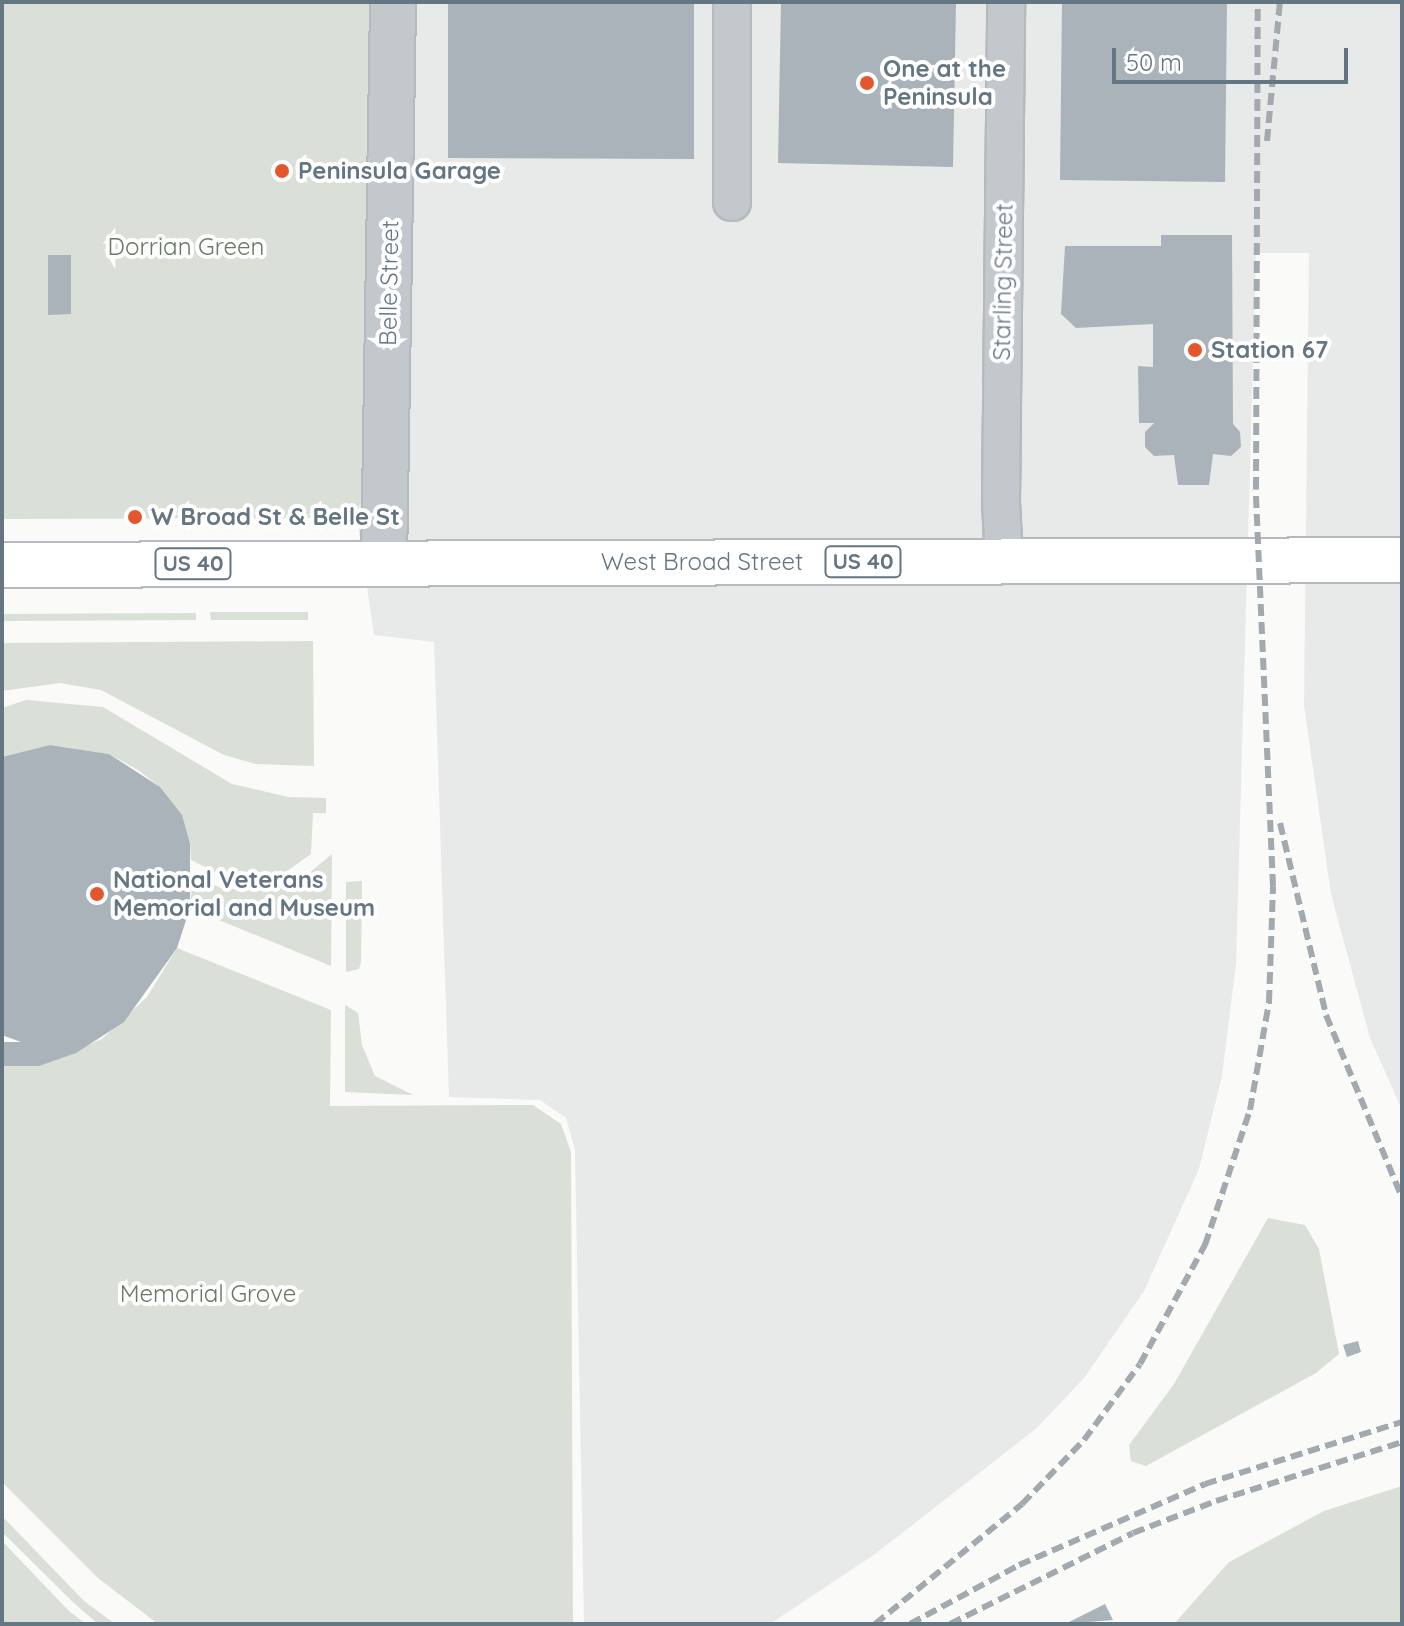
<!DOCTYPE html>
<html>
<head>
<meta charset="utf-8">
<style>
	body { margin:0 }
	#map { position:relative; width:1404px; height:1626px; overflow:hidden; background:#fafaf8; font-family:Quicksand,sans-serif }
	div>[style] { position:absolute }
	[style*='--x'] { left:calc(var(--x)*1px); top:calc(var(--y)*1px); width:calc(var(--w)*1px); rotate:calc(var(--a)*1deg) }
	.built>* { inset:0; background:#e8e9e9 }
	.green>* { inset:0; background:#dadfd7 }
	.building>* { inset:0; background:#aab3b9 }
	.roads { filter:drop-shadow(2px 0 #b5babe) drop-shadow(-2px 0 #b5babe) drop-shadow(0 2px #b5babe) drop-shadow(0 -2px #b5babe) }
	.minor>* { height:36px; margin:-18px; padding:0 18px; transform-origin:18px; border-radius:18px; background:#c3c8cc }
	.tertiary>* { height:44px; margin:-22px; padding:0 22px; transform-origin:22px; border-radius:22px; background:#c3c8cc }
	.primary>* { height:44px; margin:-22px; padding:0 22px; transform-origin:22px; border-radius:22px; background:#fff }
	.rail>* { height:6px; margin-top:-3px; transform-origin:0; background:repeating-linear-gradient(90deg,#a2aab0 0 12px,transparent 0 18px) }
	.dots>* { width:22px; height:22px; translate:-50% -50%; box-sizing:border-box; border:4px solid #fff; border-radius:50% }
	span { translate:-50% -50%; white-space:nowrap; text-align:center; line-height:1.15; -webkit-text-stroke:8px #fff; paint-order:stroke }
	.shield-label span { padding:2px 6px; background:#fff; border:2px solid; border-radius:6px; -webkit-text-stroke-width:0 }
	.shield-label { font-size:22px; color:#657683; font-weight:700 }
	.poi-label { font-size:24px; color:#657683; font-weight:700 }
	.left { translate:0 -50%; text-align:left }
	.park-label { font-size:24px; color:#687a64 }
	.street-label { font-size:24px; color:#657683 }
	.frame { position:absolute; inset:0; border:4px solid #657683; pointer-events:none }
	.scale { position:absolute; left:1112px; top:48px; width:236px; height:36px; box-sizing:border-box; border:4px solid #657683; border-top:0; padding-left:10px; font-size:24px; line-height:28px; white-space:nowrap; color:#657683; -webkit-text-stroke:6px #fff; paint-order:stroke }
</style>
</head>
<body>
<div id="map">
	<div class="built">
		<i style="clip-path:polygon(371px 2px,1402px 2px,1402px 1110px,1370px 1038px,1331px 894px,1304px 705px,1309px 253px,1256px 253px,1236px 964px,1222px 1076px,1199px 1169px,1144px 1291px,1084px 1378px,1037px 1428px,875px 1554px,770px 1624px,584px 1624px,575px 1150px,566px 1118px,540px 1100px,449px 1097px,434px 642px,374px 635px,356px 511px,367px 492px)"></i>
	</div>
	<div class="green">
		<i style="clip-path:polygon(2px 2px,371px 2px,367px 492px,356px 511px,329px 518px,2px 519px)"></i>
		<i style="clip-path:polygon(210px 612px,308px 612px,308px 620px,211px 620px)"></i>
		<i style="clip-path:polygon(196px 613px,196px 620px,2px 621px,2px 614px)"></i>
		<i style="clip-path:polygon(313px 641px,314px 766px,256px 764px,224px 755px,101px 690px,60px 683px,2px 691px,2px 643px)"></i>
		<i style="clip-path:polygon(26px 700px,103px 707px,232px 784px,288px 797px,326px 798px,326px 813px,313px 813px,311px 854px,287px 871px,250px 880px,226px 877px,191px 860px,190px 844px,160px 787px,138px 770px,109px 754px,51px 745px,2px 757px,2px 708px)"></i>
		<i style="clip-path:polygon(332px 854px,331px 966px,190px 908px,193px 875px,223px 889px,277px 888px,308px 874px)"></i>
		<i style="clip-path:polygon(362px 881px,361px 962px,359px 969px,346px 972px,346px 882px)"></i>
		<i style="clip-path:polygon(177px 948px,331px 1010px,330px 1106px,533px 1105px,561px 1124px,571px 1152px,573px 1624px,158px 1624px,98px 1578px,2px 1482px,2px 1066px,39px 1066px,102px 1039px,147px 997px)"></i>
		<i style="clip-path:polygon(345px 1005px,358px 1013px,362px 1045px,375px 1076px,413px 1095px,345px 1092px)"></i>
		<i style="clip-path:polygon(1268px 1218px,1305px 1225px,1319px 1249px,1339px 1354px,1316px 1373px,1146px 1466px,1131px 1461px,1129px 1445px,1174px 1384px)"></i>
		<i style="clip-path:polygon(1402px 1486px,1402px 1624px,1174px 1624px,1229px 1562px,1324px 1511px)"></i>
		<i style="clip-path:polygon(2px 1516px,84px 1601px,115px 1624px,98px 1624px,74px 1603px,2px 1532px)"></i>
		<i style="clip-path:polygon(2px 1541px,69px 1611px,86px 1624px,2px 1624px)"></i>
	</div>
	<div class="building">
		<i style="clip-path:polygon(448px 2px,694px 2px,694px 159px,448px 158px)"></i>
		<i style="clip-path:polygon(781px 2px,956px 2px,953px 167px,778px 163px)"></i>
		<i style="clip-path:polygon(1062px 2px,1227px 2px,1225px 182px,1060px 180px)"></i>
		<i style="clip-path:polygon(1161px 235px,1232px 235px,1233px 424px,1240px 432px,1241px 447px,1231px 456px,1213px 454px,1209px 485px,1178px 485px,1174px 455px,1154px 456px,1145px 447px,1145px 432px,1154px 423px,1139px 423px,1138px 366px,1153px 367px,1153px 324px,1076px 328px,1061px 314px,1065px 246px,1161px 246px)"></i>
		<i style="clip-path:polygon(48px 255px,71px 255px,71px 314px,48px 315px)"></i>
		<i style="clip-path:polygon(50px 745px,109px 754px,160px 787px,182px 815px,190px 844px,190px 908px,177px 948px,124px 1022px,76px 1053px,39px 1066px,2px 1066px,2px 1042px,21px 1042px,2px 1035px,2px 757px)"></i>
		<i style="clip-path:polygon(1358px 1341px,1361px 1352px,1347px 1357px,1343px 1345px)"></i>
		<i style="clip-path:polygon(1105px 1604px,1113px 1620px,1065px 1624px)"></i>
	</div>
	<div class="roads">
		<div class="minor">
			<i style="--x:732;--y:202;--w:200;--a:-90"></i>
			<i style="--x:1004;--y:561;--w:60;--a:-92.9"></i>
			<i style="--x:1001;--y:501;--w:499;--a:-89.4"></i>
		</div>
		<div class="tertiary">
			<i style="--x:384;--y:564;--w:562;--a:-89.08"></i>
		</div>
		<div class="primary">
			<i style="--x:2;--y:565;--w:1400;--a:-0.2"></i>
		</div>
	</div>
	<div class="rail">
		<i style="--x:1267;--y:141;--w:140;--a:-84.7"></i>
		<i style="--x:1280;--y:823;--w:197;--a:76.5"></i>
		<i style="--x:1326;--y:1015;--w:198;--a:67.4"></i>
		<i style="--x:875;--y:1624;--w:190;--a:-39.2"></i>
		<i style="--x:1022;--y:1504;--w:89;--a:-45.9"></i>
		<i style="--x:1084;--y:1440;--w:94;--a:-53.6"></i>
		<i style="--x:1140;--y:1364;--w:136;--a:-61.4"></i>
		<i style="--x:1205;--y:1245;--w:142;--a:-71.6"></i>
		<i style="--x:1250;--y:1110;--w:110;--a:-80"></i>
		<i style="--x:1269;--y:1002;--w:116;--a:-88"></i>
		<i style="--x:1273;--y:886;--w:397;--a:-92.5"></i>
		<i style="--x:1256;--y:489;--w:487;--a:-89.8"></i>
		<i style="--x:910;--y:1624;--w:124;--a:-28.4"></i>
		<i style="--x:1019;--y:1565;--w:203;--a:-23.5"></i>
		<i style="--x:1205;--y:1484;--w:207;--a:-17.5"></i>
		<i style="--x:950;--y:1624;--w:204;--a:-26.4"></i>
		<i style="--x:1133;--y:1533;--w:89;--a:-21.1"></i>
		<i style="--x:1216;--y:1501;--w:195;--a:-17.6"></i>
	</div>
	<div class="dots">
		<i style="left:867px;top:83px;background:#e4572e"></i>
		<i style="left:282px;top:171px;background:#e4572e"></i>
		<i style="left:1195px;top:350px;background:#e4572e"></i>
		<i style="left:135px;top:517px;background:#e4572e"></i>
		<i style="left:97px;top:894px;background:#e4572e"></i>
	</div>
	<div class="shield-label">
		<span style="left:863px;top:562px">US 40</span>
		<span style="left:193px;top:564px">US 40</span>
	</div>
	<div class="poi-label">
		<span class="left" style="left:883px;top:83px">One at the<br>Peninsula</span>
		<span class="left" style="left:298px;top:171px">Peninsula Garage</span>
		<span class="left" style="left:1211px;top:350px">Station 67</span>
		<span class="left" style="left:151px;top:517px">W Broad St &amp; Belle St</span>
		<span class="left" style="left:113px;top:894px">National Veterans<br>Memorial and Museum</span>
	</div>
	<div class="park-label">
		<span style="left:186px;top:247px">Dorrian Green</span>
		<span style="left:208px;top:1294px">Memorial Grove</span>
	</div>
	<div class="street-label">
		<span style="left:1003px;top:282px;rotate:-89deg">Starling Street</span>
		<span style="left:389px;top:283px;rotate:-89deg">Belle Street</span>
		<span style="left:702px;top:562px">West Broad Street</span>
	</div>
	<div class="frame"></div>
	<div class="scale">50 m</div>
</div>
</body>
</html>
